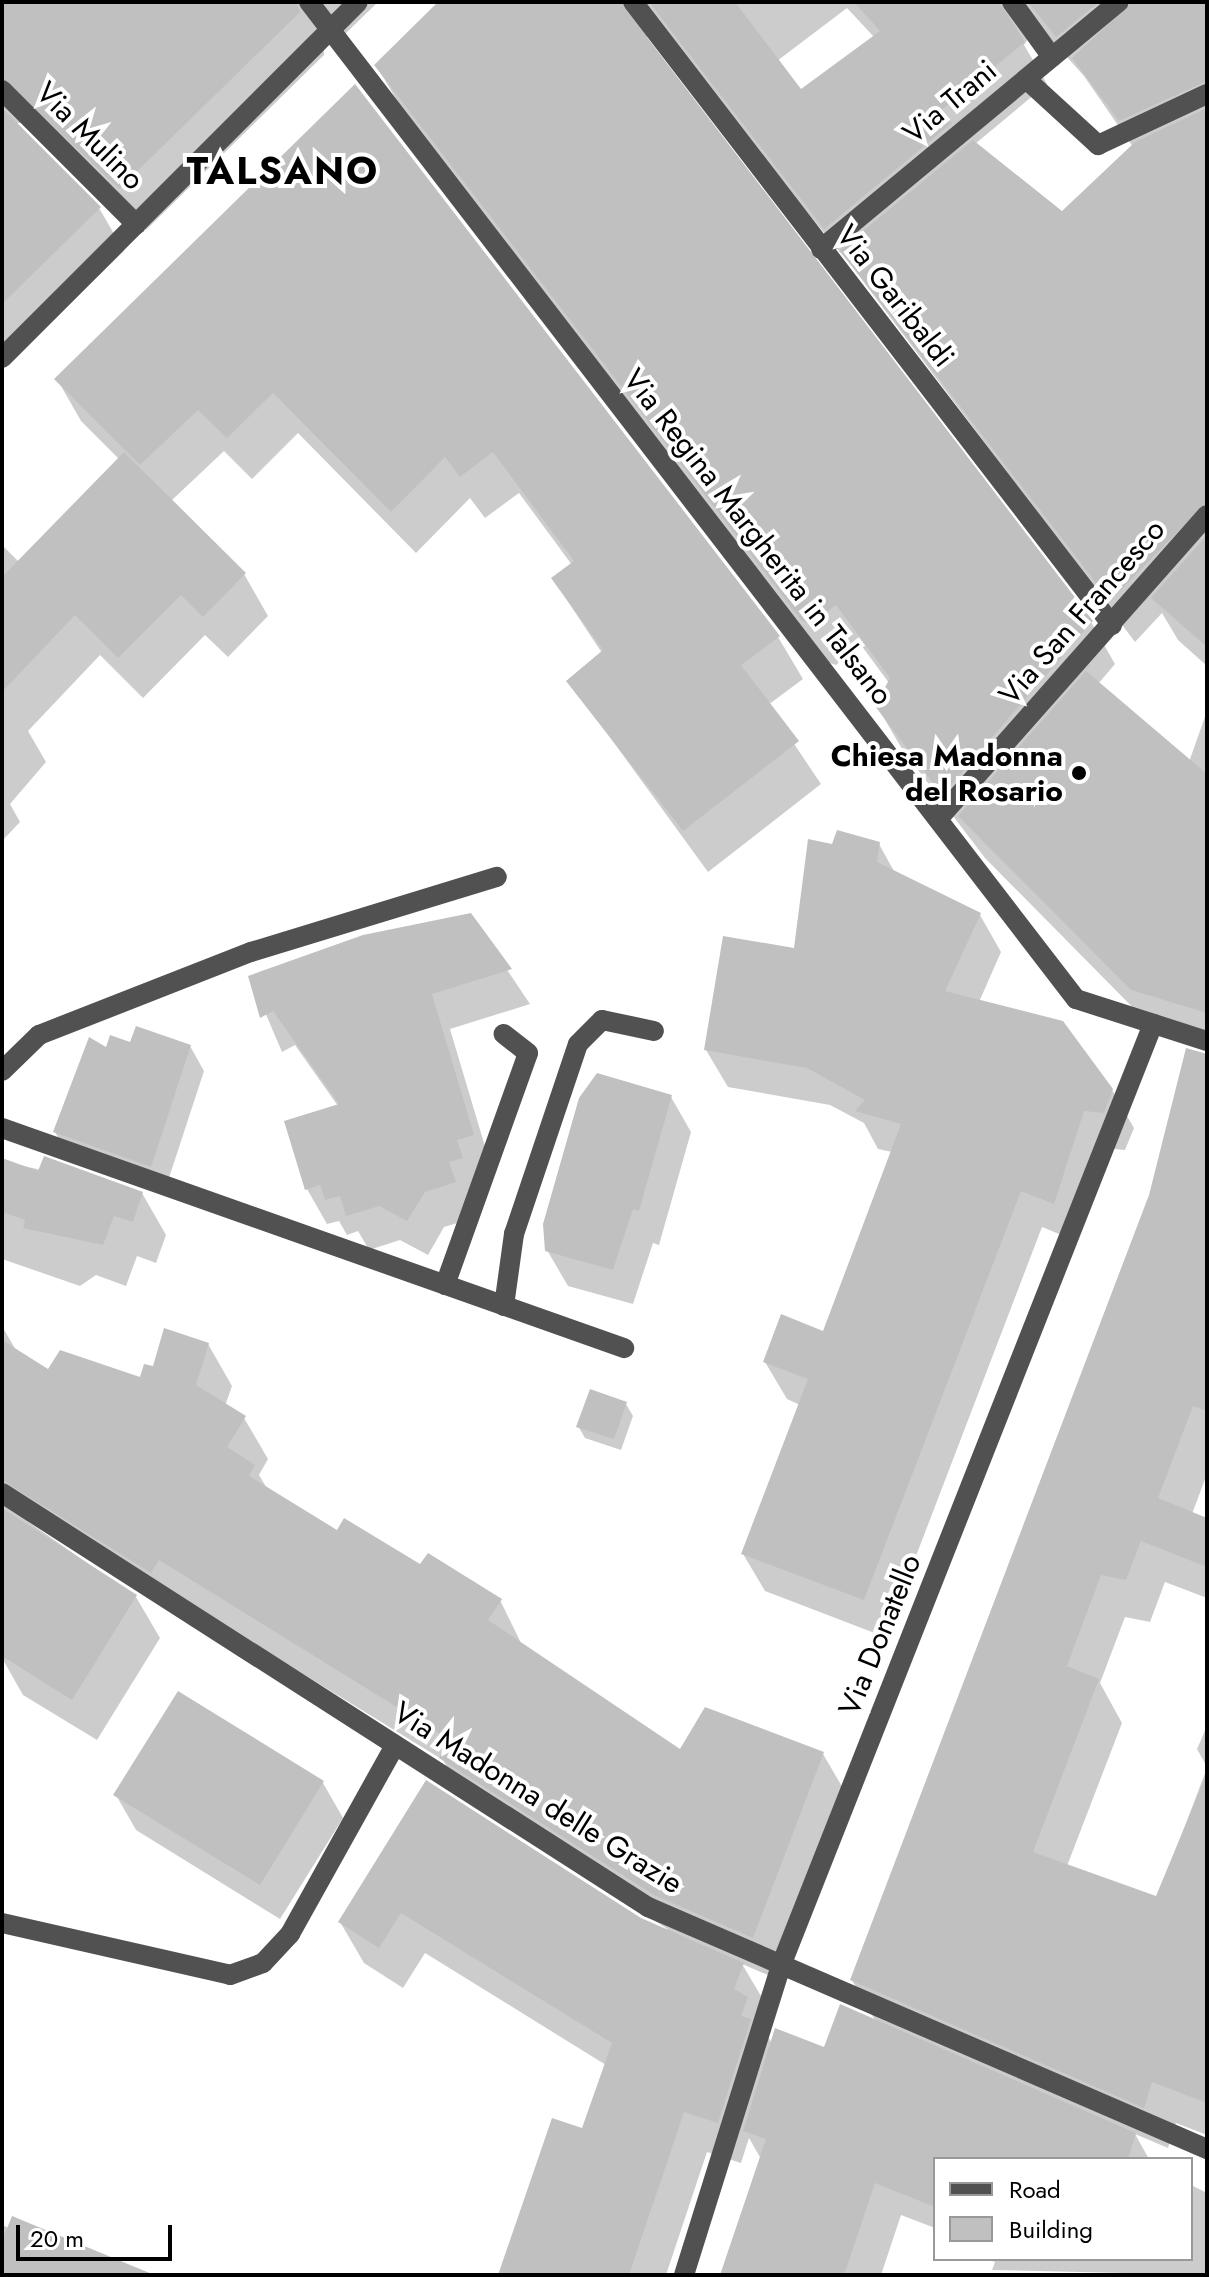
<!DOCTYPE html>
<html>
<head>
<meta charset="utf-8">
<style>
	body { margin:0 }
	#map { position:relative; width:1209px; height:2277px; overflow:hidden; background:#fff; font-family:Jost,sans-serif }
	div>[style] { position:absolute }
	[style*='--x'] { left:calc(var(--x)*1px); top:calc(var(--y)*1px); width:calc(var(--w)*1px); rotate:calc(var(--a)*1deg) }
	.shadow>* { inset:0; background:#0003 }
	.building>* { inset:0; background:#c0c0c0 }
	.minor>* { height:20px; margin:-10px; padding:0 10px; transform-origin:10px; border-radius:10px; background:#515151 }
	.dots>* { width:22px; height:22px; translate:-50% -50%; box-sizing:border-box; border:4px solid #fff; border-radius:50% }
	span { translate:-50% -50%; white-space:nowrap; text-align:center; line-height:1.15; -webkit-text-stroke:8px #fff; paint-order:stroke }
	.street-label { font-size:30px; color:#000 }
	.poi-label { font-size:30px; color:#000; font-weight:700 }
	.right { translate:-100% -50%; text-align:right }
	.district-label { font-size:38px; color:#000; font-weight:700; letter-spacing:2px }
	.frame { position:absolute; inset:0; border:4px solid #000; pointer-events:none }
	.legend { position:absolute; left:933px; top:2157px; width:260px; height:104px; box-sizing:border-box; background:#fff; border:2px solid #999; margin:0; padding:10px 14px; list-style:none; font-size:24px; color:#000 }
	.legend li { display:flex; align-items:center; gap:16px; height:40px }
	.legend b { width:40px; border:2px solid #999 }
	.scale { position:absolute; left:16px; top:2225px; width:156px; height:36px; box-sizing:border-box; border:4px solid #000; border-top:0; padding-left:10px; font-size:24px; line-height:28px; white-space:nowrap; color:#000; -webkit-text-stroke:6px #fff; paint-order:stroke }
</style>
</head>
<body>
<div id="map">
	<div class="shadow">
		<i style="clip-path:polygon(2px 2px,378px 2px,343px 36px,324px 34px,324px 55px,146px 230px,38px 123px,17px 123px,99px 208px,124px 251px,2px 370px)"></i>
		<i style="clip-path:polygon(evenodd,441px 2px,1207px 2px,1207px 666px,1178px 640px,1162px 613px,1135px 642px,853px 268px,657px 30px,644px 39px,1091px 622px,1115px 664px,1098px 684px,1189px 762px,1207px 711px,1207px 1047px,1157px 1032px,985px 858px,902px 749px,877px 706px,889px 683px,861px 645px,836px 665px,827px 662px,401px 108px,377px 66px,441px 2px,847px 8px,874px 37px,800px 92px,777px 61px,847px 8px,441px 2px,1034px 30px,1048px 36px,1084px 76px,1133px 147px,1062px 213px,975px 144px,1047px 84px,1024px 45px,1034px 30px)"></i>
		<i style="clip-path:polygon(355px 87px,778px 637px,803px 679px,768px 705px,821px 784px,708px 872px,569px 681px,602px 653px,553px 579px,572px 565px,519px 493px,485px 518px,470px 498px,416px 553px,298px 433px,252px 479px,224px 451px,171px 501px,244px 574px,268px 616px,228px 657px,205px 635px,143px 698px,100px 655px,28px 731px,46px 762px,10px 804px,20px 822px,2px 841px,2px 545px,19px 562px,120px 460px,81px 421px,57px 379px)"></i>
		<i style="clip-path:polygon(879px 844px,895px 873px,980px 915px,1001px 952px,979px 1002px,1112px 1090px,1134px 1128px,1125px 1150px,1105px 1148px,1076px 1241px,1042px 1227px,885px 1637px,765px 1591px,743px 1554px,800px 1405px,787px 1399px,765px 1362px,824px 1334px,892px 1152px,878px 1149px,864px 1123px,830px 1105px,728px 1087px,706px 1050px,796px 950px,834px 846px)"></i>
		<i style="clip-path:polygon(470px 915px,530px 1004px,450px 1029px,492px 1170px,474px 1218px,444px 1227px,428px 1255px,400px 1240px,369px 1250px,358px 1231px,347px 1235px,339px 1221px,327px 1224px,307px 1189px,338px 1106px,295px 1045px,282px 1052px,250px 977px)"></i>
		<i style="clip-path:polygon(190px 1046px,204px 1071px,165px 1190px,69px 1157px,55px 1132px,107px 1050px)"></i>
		<i style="clip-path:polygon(1207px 1093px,1207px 1474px,1192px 1514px,1207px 1520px,1207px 1598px,1165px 1582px,1150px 1622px,1125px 1617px,1100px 1683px,1122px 1723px,1067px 1866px,1157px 1899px,1207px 1768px,1207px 2135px,1176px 2123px,1168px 2148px,1135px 2134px,1149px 2159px,935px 2159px,935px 2228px,901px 2215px,881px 2275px,722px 2275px,761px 2159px,749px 2138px,741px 2163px,707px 2152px,666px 2275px,500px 2275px,583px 2131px,606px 2065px,425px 1953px,403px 1988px,364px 1963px,340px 1922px,426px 1783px,640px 1920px,669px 1930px,465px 1799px,443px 1760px,183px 1600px,27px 1521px,136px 1597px,160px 1638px,97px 1740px,23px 1695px,2px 1658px,2px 1326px,17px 1352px,49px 1372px,141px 1379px,208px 1344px,232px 1386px,225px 1406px,244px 1418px,268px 1459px,259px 1475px,268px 1490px,337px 1533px,500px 1600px,522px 1645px,680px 1752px,823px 1754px,847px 1795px,777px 1979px,742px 1964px,767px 2006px,760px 2022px,772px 2044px,825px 2049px,876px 2022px,852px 1980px)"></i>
		<i style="clip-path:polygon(671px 1097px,691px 1132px,659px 1245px,653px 1243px,633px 1304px,568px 1286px,547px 1250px)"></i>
		<i style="clip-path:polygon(2px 1161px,142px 1193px,166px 1235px,156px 1263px,137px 1256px,126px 1286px,96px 1275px,80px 1286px,2px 1259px)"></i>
		<i style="clip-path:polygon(626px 1404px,633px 1416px,621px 1450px,585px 1438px,578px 1426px)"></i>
		<i style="clip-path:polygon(1207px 1726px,1207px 1767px,1197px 1749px)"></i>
		<i style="clip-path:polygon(323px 1783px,343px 1818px,280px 1919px,136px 1830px,116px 1795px)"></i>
		<i style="clip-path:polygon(1191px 2185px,1207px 2193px,1207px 2275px,992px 2270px,995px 2262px,988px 2259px,1191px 2259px)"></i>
		<i style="clip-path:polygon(2px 2225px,9px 2228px,149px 2275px,2px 2275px)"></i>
	</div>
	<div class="building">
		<i style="clip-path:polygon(2px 2px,296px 2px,300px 12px,119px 189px,2px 77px)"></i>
		<i style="clip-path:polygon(438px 2px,620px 2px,1093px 621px,942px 795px,875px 706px,890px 678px,836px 605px,811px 624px,801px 620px,374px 65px)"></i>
		<i style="clip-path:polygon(649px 2px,735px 2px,801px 89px,880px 31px,854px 2px,999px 2px,1025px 42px,939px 112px,952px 123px,824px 229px)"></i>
		<i style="clip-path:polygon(1028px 2px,1099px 2px,1056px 37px)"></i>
		<i style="clip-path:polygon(1132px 2px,1207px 2px,1207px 81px,1119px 121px,1072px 58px)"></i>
		<i style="clip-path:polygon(355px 84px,780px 636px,741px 665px,799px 741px,683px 831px,566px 681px,603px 650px,551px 578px,574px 561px,493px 452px,460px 477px,445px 457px,391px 512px,273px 393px,227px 438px,198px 410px,140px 465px,54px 379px)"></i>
		<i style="clip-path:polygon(2px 108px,101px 207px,2px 304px)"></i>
		<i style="clip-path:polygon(1207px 108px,1207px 502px,1110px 601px,840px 250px,973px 140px,1062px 211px,1135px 142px)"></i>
		<i style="clip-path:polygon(124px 452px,246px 573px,203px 617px,181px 595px,118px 658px,75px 615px,2px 692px,2px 577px)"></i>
		<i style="clip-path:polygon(1207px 535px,1207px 647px,1151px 598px)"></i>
		<i style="clip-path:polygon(1086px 671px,1207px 774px,1207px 1013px,1131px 990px,958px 816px)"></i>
		<i style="clip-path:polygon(837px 830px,880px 842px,877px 862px,981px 913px,945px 991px,1063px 1021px,1113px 1089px,1104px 1113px,1084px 1111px,1054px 1204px,1021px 1191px,864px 1600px,741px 1554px,808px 1379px,763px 1362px,781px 1314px,823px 1331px,901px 1124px,855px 1111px,865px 1100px,807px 1068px,704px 1050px,723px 936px,794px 948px,808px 839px,832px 844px)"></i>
		<i style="clip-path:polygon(471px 913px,512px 969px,432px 994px,474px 1135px,457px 1140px,463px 1158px,449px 1162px,456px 1182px,425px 1192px,407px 1221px,379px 1206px,346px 1216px,340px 1196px,325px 1200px,320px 1185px,305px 1190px,284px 1121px,339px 1104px,273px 1011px,260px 1018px,248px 976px,363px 935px)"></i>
		<i style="clip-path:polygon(136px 1026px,191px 1045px,151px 1167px,53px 1132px,89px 1037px,106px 1047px,110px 1035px,130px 1042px)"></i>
		<i style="clip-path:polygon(1186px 1048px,1207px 1054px,1207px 1411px,1193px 1406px,1158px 1498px,1207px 1518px,1207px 1567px,1141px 1541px,1126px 1580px,1101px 1575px,1067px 1666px,1099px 1679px,1033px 1852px,1156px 1896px,1207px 1773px,1207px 2103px,1152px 2082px,1144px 2108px,850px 1980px,1149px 1195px)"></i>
		<i style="clip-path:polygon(597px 1073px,672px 1095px,639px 1211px,633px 1209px,613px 1270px,545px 1251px,543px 1224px,579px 1098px)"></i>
		<i style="clip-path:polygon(44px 1156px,143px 1192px,133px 1222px,114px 1216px,103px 1245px,23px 1228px,25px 1220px,2px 1212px,2px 1158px,38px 1171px)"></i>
		<i style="clip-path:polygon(164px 1328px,209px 1343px,196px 1385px,246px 1416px,227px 1447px,255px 1465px,249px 1476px,337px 1530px,344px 1518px,420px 1564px,428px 1553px,502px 1599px,488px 1620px,680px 1749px,705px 1707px,824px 1752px,753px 1938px,654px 1895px,439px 1758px,450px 1740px,159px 1560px,151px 1573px,2px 1480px,2px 1340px,48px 1369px,60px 1350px,140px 1377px,144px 1364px,153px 1366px)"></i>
		<i style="clip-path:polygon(590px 1389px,627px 1402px,614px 1439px,576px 1427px)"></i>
		<i style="clip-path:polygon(2px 1508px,137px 1595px,72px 1700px,2px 1656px)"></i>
		<i style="clip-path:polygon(178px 1691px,324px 1781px,260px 1885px,113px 1795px)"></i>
		<i style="clip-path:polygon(426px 1780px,641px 1918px,744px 1963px,734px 1989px,748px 1997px,741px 2016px,751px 2019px,718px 2123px,684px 2112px,629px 2275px,498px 2275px,552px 2118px,582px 2128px,612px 2043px,401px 1913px,379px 1948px,338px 1922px)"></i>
		<i style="clip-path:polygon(840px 2004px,1136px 2133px,1128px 2159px,935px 2159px,935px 2207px,875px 2183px,844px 2275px,720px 2275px,766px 2139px,743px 2131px,775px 2028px,824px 2047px)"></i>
		<i style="clip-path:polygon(12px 2216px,152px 2274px,152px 2275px,2px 2275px,2px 2241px)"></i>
	</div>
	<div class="minor">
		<i style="--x:309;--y:2;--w:1258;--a:52.43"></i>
		<i style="--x:1076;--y:999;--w:138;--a:17.8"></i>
		<i style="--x:633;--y:2;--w:786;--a:52.44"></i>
		<i style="--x:1012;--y:2;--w:68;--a:54"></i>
		<i style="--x:1026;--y:79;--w:98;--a:42.5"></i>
		<i style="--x:1098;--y:145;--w:120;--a:-25.1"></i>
		<i style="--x:2;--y:90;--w:190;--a:45"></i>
		<i style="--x:821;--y:249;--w:387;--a:-39.7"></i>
		<i style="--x:2;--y:358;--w:503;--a:-45"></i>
		<i style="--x:938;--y:819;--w:406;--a:-48.5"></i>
		<i style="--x:2;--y:1071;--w:52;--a:-44.2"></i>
		<i style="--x:39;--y:1035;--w:228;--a:-21.4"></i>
		<i style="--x:251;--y:952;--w:257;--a:-17"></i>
		<i style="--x:2;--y:1128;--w:660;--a:19.48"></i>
		<i style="--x:445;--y:1285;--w:246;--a:-70.3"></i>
		<i style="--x:528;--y:1053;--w:31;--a:-142"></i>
		<i style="--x:504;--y:1306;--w:73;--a:-82.1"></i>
		<i style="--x:514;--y:1234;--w:200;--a:-71.4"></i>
		<i style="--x:578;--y:1044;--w:34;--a:-45"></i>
		<i style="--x:602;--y:1020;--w:53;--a:11.9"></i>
		<i style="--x:2;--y:1493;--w:767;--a:32.65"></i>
		<i style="--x:648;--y:1907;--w:609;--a:23.41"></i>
		<i style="--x:2;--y:1923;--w:234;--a:12.8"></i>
		<i style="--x:230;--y:1975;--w:35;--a:-20"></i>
		<i style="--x:263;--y:1963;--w:40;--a:-47"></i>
		<i style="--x:290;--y:1934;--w:216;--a:-60.9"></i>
		<i style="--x:684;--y:2275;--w:327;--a:-72.6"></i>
		<i style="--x:782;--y:1963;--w:1010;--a:-68.44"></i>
	</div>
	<div class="dots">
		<i style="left:1079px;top:773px;background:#000"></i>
	</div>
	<div class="street-label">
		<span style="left:950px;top:102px;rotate:-40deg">Via Trani</span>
		<span style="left:90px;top:136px;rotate:45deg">Via Mulino</span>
		<span style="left:895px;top:296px;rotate:52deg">Via Garibaldi</span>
		<span style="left:758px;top:537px;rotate:52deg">Via Regina Margherita in Talsano</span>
		<span style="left:1082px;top:612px;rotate:-49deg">Via San Francesco</span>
		<span style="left:880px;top:1635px;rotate:-68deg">Via Donatello</span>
		<span style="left:538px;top:1798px;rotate:32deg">Via Madonna delle Grazie</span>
	</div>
	<div class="poi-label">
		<span class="right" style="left:1063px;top:773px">Chiesa Madonna<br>del Rosario</span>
	</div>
	<div class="district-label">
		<span style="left:283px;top:171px">TALSANO</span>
	</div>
	<div class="frame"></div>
	<ul class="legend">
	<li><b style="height:10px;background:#515151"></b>Road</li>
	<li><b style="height:22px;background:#c0c0c0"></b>Building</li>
	</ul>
	<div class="scale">20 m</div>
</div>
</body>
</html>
